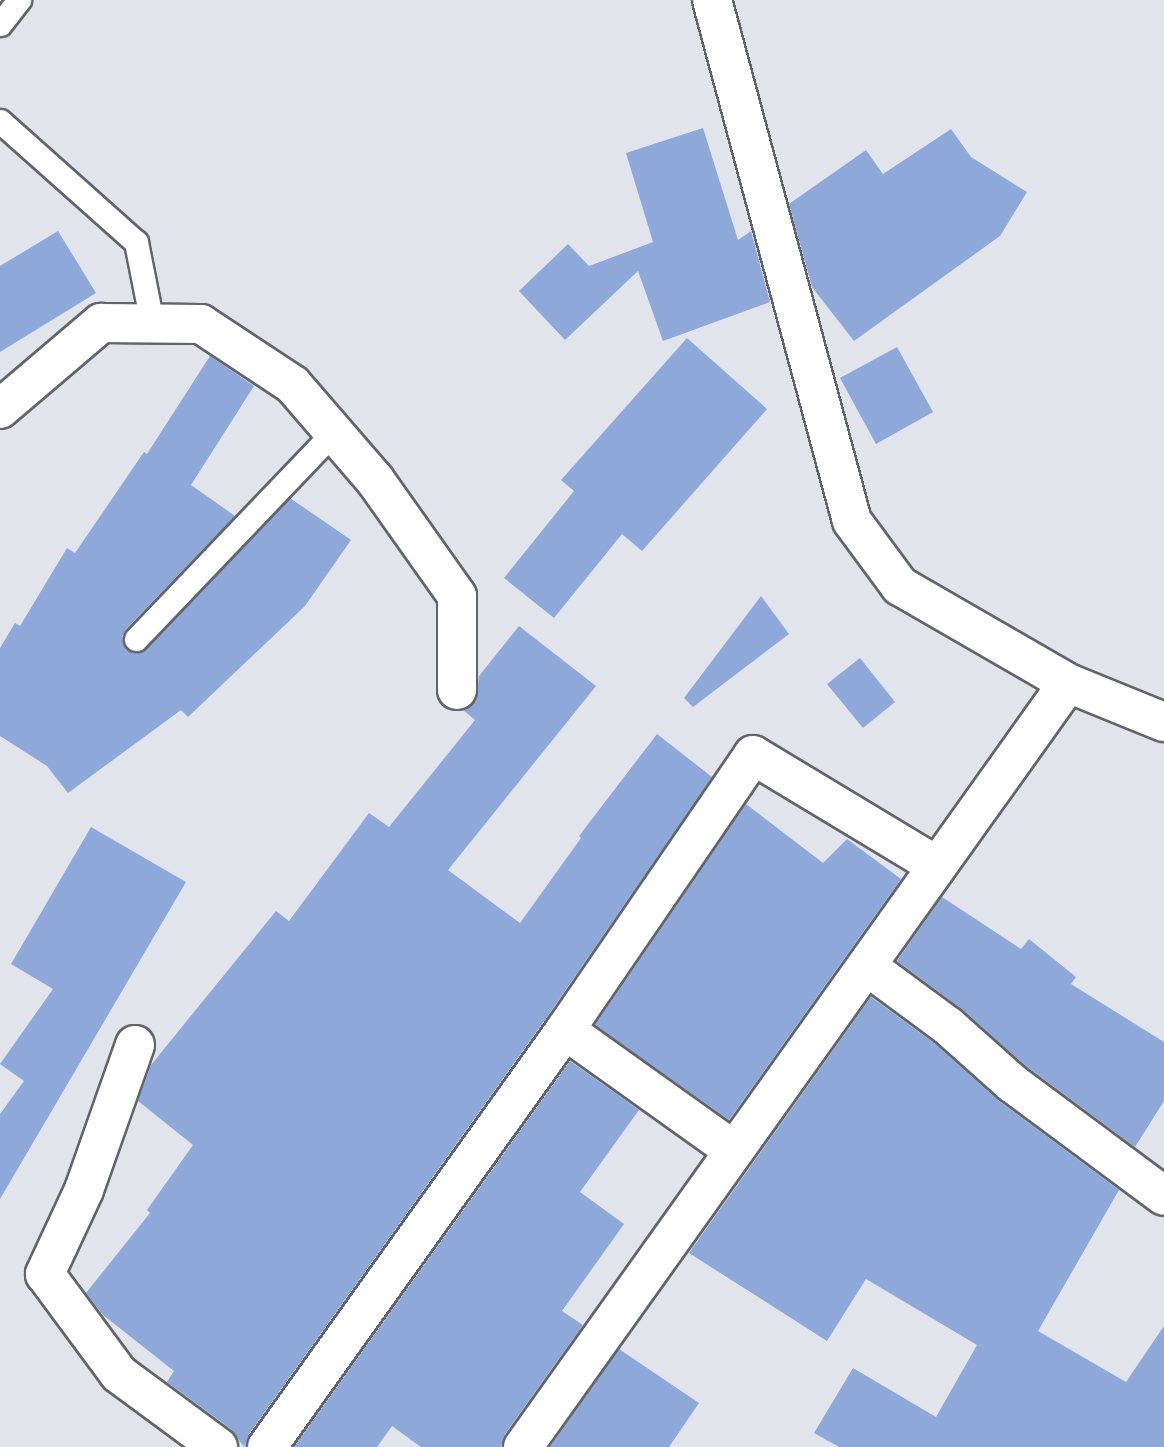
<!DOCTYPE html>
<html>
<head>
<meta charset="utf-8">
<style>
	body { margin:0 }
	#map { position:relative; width:1164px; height:1447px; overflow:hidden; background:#e1e4eb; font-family:Cabin,sans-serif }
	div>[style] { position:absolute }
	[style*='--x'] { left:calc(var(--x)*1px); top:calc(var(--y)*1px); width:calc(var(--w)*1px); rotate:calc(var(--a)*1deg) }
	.building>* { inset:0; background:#8ea8da }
	.roads { filter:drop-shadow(2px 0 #61646a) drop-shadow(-2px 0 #61646a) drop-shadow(0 2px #61646a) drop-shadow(0 -2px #61646a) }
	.service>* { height:23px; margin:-11.5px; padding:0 11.5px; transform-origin:11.5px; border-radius:11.5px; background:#fff }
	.minor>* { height:38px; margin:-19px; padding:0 19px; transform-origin:19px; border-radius:19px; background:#fff }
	span { translate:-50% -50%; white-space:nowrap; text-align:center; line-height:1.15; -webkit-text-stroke:5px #fff; paint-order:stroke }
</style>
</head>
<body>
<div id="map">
	<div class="building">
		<i style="clip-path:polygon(703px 128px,738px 240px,751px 231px,770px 302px,663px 341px,638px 271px,565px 340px,519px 291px,568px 244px,589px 266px,653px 242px,626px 153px)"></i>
		<i style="clip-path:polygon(951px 129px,971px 157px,1027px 192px,1000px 236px,854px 341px,812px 287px,789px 204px,866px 150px,883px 174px)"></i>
		<i style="clip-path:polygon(58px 231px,96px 293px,0 352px,0 266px)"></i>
		<i style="clip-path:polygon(687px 338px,767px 409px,642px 551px,622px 534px,554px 618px,504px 578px,574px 491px,561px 480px)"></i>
		<i style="clip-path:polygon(897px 347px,933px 412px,876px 444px,840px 378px)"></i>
		<i style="clip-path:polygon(210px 356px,254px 386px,191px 485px,235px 516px,126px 629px,122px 636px,126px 649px,133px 653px,146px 649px,290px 498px,351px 540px,305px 606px,188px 717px,181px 710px,68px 793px,47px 766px,0 736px,0 648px,15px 623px,20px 626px,67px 548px,75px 553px,144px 452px,147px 454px)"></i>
		<i style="clip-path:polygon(761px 596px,789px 634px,693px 707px,684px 698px)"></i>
		<i style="clip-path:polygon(519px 626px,596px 686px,448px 870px,520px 923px,581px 838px,579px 836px,657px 734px,712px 777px,547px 1017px,249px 1434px,244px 1447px,231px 1429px,167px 1382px,174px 1371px,103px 1315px,86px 1293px,150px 1213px,147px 1210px,193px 1145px,138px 1101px,151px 1065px,276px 911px,289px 921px,369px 813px,389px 827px,475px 720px,463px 710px,476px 701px,479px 676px)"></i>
		<i style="clip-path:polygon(860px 658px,895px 702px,863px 728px,827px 684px)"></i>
		<i style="clip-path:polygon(746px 804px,823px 863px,847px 839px,901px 879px,729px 1120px,595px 1025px)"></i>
		<i style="clip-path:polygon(91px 827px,186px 882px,0 1199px,0 1114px,24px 1081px,0 1064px,53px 989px,11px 964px)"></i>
		<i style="clip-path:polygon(942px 897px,1021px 949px,1029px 939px,1076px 977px,1071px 984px,1164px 1042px,1164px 1101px,1135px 1147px,1026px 1066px,963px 1010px,897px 961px)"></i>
		<i style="clip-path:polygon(871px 997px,934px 1043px,999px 1101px,1119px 1190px,1038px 1331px,1126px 1382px,1164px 1326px,1164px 1447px,839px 1447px,814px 1433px,853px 1368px,936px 1417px,977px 1345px,866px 1279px,827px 1341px,689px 1253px)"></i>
		<i style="clip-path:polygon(570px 1061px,639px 1110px,580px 1192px,624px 1224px,562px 1311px,583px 1325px,505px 1434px,501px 1447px,421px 1447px,392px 1426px,377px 1447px,294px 1447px)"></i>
		<i style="clip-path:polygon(619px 1349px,699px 1403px,669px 1447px,550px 1447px)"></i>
	</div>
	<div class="roads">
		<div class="service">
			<i style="--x:0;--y:24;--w:31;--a:-52"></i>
			<i style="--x:0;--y:121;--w:182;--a:41.7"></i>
			<i style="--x:136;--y:242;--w:83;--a:78.8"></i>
			<i style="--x:136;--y:639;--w:286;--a:-46.3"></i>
		</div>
		<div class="minor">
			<i style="--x:712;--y:0;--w:539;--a:74.96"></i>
			<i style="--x:852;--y:521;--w:81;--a:53.6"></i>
			<i style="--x:900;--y:586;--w:194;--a:30"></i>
			<i style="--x:1068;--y:683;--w:104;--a:22.1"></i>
			<i style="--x:0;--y:409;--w:133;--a:-40.4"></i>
			<i style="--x:101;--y:323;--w:100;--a:0.6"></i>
			<i style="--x:201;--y:324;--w:110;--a:33.5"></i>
			<i style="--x:293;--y:385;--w:125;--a:49.2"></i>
			<i style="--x:375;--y:480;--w:142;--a:54.7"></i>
			<i style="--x:457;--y:596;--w:94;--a:90"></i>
			<i style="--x:868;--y:967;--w:99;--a:36.4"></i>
			<i style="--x:948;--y:1026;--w:86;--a:41.7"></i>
			<i style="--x:1012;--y:1083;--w:189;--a:36.6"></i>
			<i style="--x:565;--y:1030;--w:206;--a:35.5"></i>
			<i style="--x:135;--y:1045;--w:154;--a:109.4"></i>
			<i style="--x:84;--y:1190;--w:93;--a:114.9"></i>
			<i style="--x:45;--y:1274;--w:124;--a:53.5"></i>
			<i style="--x:119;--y:1374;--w:123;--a:36.4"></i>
			<i style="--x:267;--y:1447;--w:513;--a:-54.45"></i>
			<i style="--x:565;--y:1030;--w:333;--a:-55.6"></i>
			<i style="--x:753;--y:755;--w:215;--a:31.1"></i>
			<i style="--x:523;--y:1447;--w:938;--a:-54.5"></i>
		</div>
	</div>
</div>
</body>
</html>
